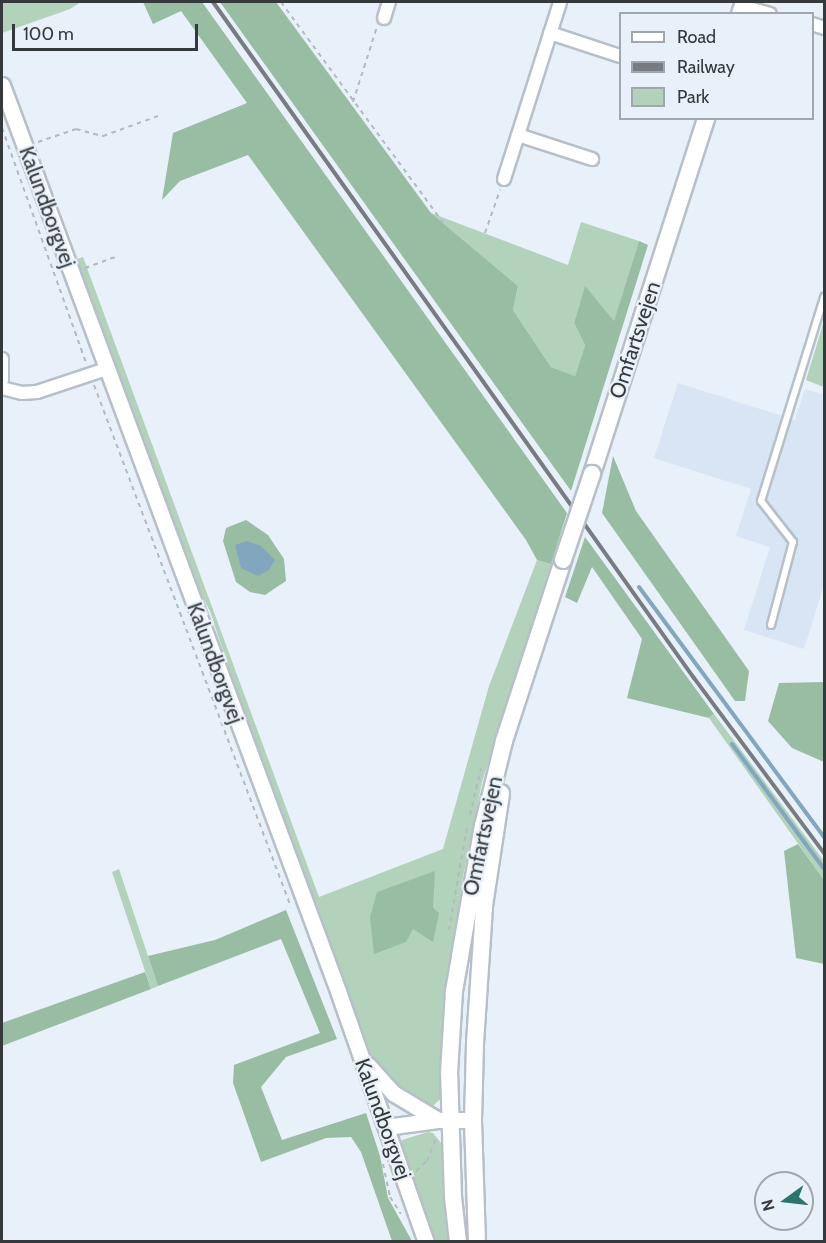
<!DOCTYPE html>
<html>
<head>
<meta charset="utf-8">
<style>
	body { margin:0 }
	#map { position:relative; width:826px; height:1243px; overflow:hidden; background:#e8f0f9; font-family:Cabin,sans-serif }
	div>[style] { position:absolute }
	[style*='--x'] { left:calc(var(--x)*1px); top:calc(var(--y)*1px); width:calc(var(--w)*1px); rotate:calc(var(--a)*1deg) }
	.built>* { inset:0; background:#d8e5f4 }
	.green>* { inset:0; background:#b2d2bb }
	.forest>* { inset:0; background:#98bda3 }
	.water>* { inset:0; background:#83a6bf }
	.stream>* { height:4px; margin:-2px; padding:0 2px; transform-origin:2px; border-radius:2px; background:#83a6bf }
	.path>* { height:2px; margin-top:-1px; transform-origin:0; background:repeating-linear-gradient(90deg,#b2b9c0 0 4.5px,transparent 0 9px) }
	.roads { filter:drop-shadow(2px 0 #b7bfc8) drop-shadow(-2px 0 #b7bfc8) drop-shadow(0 2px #b7bfc8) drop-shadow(0 -2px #b7bfc8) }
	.service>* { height:6px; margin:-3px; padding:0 3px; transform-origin:3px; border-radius:3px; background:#fff }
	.minor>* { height:12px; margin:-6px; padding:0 6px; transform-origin:6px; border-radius:6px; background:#fff }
	.tertiary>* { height:15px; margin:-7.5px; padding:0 7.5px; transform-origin:7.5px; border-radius:7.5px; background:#fff }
	.secondary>* { height:16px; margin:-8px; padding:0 8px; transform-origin:8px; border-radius:8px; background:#fff }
	.rail>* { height:4px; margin:-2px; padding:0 2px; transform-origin:2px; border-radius:2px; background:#767c81 }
	.bridges { filter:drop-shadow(2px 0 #b7bfc8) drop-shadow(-2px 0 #b7bfc8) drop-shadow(0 2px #b7bfc8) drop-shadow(0 -2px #b7bfc8) }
	.secondary-bridge>* { height:16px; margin:-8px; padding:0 8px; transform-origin:8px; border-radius:8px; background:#fff }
	span { translate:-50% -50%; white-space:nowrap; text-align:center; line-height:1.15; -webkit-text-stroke:4.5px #e8f0f9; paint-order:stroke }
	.street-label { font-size:21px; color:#35393c }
	.frame { position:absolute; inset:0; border:3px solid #35393c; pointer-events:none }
	.legend { position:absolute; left:619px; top:12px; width:195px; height:108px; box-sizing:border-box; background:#e8f0f9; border:2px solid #a0a7ad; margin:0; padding:8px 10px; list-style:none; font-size:18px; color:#35393c }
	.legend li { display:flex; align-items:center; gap:12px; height:30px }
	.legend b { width:30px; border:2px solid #a0a7ad }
	.north { position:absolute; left:754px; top:1171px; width:60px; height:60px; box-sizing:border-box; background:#e8f0f9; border:2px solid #a0a7ad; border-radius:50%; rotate:255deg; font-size:16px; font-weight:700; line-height:24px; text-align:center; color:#35393c }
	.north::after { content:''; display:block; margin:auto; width:21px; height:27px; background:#2c746d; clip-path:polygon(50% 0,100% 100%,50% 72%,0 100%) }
	.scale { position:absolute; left:12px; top:24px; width:186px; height:27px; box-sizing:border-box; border:3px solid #35393c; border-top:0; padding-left:8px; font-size:18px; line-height:21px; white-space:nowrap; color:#35393c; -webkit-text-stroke:4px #e8f0f9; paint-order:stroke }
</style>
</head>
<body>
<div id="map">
	<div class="built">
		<i style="clip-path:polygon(678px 383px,795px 420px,805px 389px,824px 395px,824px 585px,804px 649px,744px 630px,770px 547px,736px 536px,751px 489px,654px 458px)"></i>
	</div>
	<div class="green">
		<i style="clip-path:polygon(2px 2px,81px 2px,70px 9px,2px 33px)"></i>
		<i style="clip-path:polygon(431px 213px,568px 265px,581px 222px,639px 241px,614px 322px,585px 287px,574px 323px,585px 345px,575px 376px,551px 367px,513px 310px,518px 286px)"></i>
		<i style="clip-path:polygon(83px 257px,319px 897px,443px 849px,489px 686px,537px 560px,551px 564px,482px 782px,463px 877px,448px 976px,442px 1097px,433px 1106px,400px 1093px,381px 1073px,371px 1056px,248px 726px,210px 611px,189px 571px,74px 260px)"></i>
		<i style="clip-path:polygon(824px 321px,824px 387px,806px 380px)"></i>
		<i style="clip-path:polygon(714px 714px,824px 861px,824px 880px,709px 718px)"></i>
		<i style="clip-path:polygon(119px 869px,158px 986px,151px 989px,112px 872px)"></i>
		<i style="clip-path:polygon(428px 1132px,433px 1133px,441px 1143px,450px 1241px,430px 1241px,400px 1154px,402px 1140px)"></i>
	</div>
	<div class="forest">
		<i style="clip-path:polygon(143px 2px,202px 2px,567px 513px,551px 564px,537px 560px,526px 540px,248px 155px,180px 181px,162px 200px,173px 133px,247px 103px,181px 11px,153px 24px)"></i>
		<i style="clip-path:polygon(220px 2px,276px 2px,431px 213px,518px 286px,513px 310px,551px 367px,575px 376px,585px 345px,574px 323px,585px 286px,614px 321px,639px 241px,648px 245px,571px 491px)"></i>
		<i style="clip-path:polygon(613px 456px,636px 511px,749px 671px,745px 701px,735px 701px,602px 513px)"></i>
		<i style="clip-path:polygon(246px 520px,268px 535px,284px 559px,286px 581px,265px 595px,250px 592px,236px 582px,223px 541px,226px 528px)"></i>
		<i style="clip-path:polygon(585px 537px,714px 714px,709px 718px,627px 698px,642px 639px,592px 567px,577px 603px,565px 597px)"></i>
		<i style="clip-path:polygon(824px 682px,824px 762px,792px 748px,768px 721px,779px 683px)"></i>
		<i style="clip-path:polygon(798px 844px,824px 880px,824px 964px,796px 958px,784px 851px)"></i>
		<i style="clip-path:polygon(435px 871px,433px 908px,439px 913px,433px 942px,413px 929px,406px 942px,374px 954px,370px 917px,377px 892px)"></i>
		<i style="clip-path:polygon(286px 910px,337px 1039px,286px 1057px,261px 1087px,282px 1140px,366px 1113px,380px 1156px,388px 1198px,412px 1241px,392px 1241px,361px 1152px,351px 1137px,326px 1138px,261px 1162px,233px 1083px,234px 1065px,320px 1033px,281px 939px,158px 986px,148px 956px,215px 940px)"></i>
		<i style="clip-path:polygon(145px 972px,151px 989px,2px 1046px,2px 1023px)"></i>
	</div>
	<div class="water">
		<i style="clip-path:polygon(247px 541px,261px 546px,275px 560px,269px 570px,258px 576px,241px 568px,235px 545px)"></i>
	</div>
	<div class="stream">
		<i style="--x:639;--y:587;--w:311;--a:53.5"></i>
		<i style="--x:732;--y:744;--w:155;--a:53.6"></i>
	</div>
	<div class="path">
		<i style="--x:281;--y:2;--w:275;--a:53.7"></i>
		<i style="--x:353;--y:102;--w:79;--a:-72.3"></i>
		<i style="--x:2;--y:128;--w:250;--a:70.3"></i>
		<i style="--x:38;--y:142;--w:40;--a:-18.9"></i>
		<i style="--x:76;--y:129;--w:28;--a:15"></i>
		<i style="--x:103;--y:136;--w:59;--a:-20"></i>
		<i style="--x:485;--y:233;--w:46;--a:-70.8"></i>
		<i style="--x:85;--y:268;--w:35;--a:-20"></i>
		<i style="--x:94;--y:385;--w:558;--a:69.32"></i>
		<i style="--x:470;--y:815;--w:48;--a:-76.8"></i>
		<i style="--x:449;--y:930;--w:105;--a:-80.1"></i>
		<i style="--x:383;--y:1164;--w:34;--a:78"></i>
		<i style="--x:390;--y:1197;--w:20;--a:57"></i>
		<i style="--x:416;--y:1171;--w:15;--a:-42"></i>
		<i style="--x:427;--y:1161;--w:24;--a:-68"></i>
	</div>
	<div class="roads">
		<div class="service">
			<i style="--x:771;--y:625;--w:86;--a:-75.2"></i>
			<i style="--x:793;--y:542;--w:52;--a:-128"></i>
			<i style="--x:761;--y:501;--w:214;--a:-72.8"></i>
		</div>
		<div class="minor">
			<i style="--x:742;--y:6;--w:29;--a:16"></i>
			<i style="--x:384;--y:18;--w:17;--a:-73"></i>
			<i style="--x:812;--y:24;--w:13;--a:18"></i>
			<i style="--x:550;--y:33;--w:74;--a:18.2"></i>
			<i style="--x:518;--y:135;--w:78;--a:18"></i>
			<i style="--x:504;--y:179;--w:186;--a:-72.4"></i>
			<i style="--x:2;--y:359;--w:21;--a:90"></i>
			<i style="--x:2;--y:388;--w:21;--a:14"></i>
			<i style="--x:22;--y:393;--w:15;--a:-4"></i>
			<i style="--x:37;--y:392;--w:73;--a:-18.4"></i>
		</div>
		<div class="tertiary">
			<i style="--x:2;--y:85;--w:966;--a:69.65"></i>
			<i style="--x:338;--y:991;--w:266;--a:70.7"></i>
			<i style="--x:368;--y:1065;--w:38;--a:48"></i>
			<i style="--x:393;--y:1093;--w:52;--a:31"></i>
			<i style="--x:386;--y:1127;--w:52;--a:-7.7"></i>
			<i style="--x:438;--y:1120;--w:35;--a:0"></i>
		</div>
		<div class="secondary">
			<i style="--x:740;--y:14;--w:13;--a:-72"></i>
			<i style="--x:592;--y:474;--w:374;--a:-72.2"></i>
			<i style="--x:458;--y:1242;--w:45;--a:-96.3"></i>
			<i style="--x:453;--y:1197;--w:124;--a:-91.8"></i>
			<i style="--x:449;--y:1073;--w:82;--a:-86.5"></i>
			<i style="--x:454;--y:991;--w:36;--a:-80"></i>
			<i style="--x:460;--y:956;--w:132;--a:-80"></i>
			<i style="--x:483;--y:826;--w:88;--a:-76.1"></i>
			<i style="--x:504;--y:741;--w:190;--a:-71.9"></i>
			<i style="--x:477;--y:1242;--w:122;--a:-91.9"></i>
			<i style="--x:473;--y:1120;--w:77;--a:-88.5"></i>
			<i style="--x:475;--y:1043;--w:137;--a:-86.2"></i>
			<i style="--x:484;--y:906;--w:114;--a:-81.4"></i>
		</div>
	</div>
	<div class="rail">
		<i style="--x:213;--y:2;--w:830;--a:54.57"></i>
		<i style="--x:694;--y:678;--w:218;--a:53.4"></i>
	</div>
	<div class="bridges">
		<div class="secondary-bridge">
			<i style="--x:563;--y:560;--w:91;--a:-71.4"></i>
		</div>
	</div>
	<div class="street-label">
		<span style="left:47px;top:207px;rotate:70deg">Kalundborgvej</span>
		<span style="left:635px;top:340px;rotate:-72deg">Omfartsvejen</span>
		<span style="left:215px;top:663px;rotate:70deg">Kalundborgvej</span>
		<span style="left:483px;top:836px;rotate:-78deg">Omfartsvejen</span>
		<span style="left:383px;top:1119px;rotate:70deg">Kalundborgvej</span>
	</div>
	<div class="frame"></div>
	<ul class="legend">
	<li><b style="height:8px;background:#fff"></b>Road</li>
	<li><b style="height:8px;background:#767c81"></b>Railway</li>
	<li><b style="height:16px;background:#b2d2bb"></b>Park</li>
	</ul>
	<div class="north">N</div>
	<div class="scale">100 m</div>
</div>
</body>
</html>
